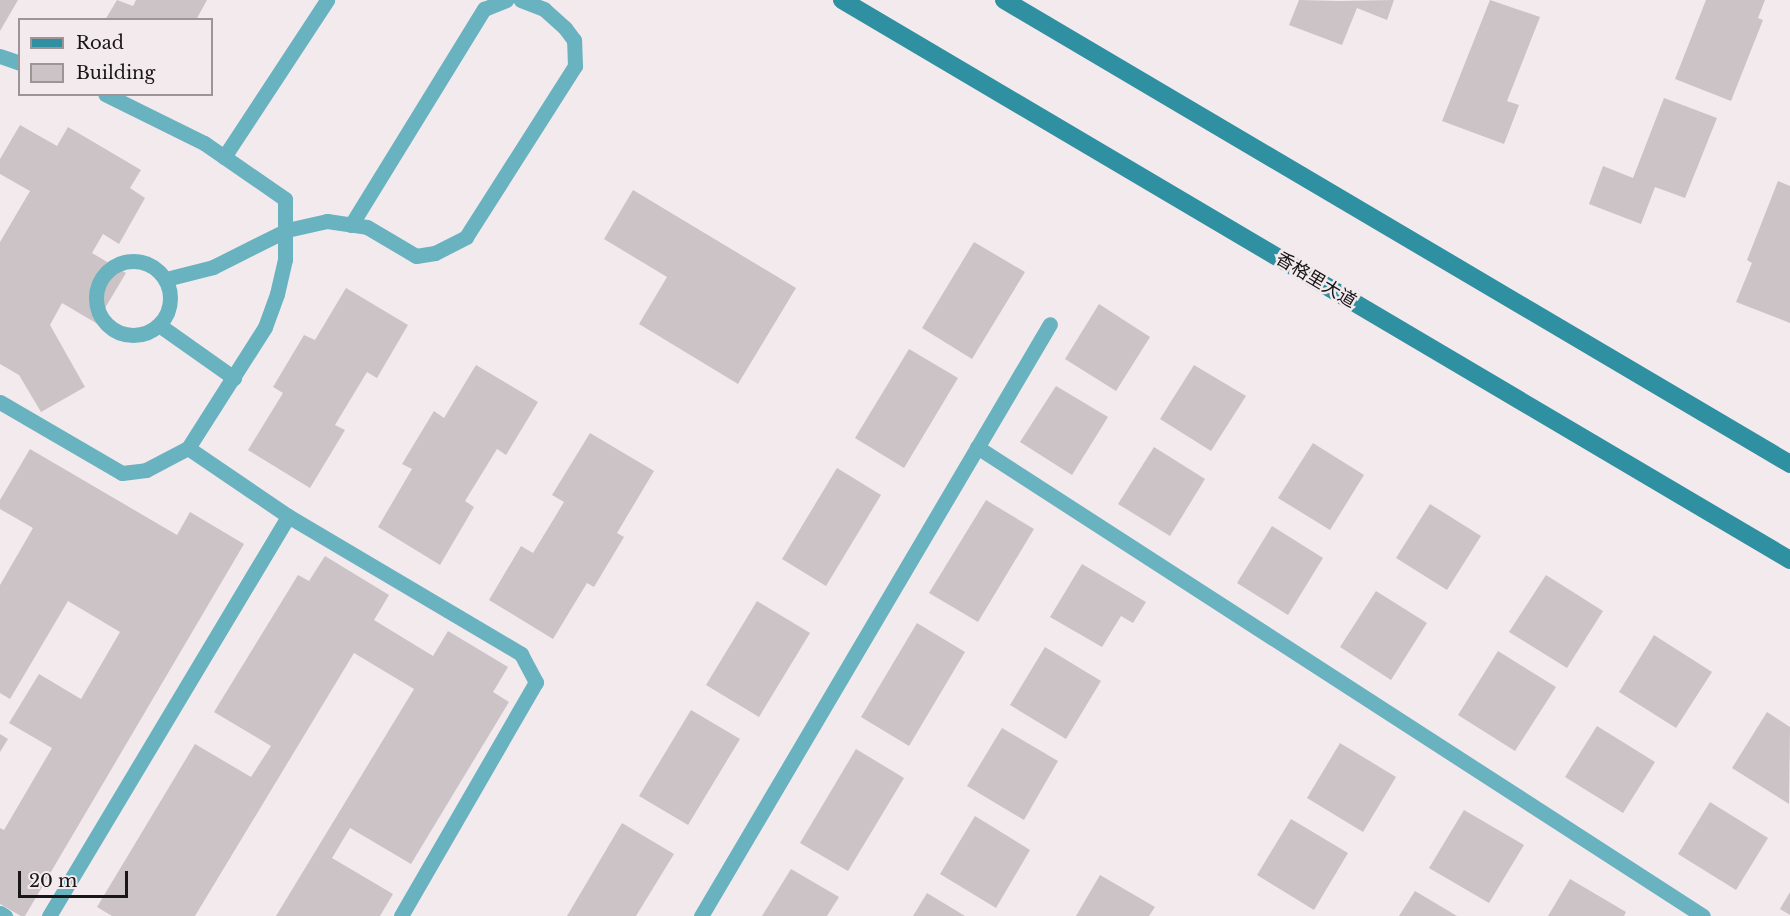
<!DOCTYPE html>
<html>
<head>
<meta charset="utf-8">
<style>
	body { margin:0 }
	#map { position:relative; width:1790px; height:916px; overflow:hidden; background:#f3eaee; font-family:"Libre Baskerville","Noto Sans SC",serif }
	div>[style] { position:absolute }
	[style*='--x'] { left:calc(var(--x)*1px); top:calc(var(--y)*1px); width:calc(var(--w)*1px); rotate:calc(var(--a)*1deg) }
	.building>* { inset:0; background:#ccc3c6 }
	.lane>* { height:15px; margin:-7.5px; padding:0 7.5px; transform-origin:7.5px; border-radius:7.5px; background:#69b2bf }
	.lane>.ring { margin:-7.5px; padding:0; box-sizing:content-box; background:none; border:15px solid #69b2bf; border-radius:50% }
	.secondary>* { height:18px; margin:-9px; padding:0 9px; transform-origin:9px; border-radius:9px; background:#2e90a0 }
	span { translate:-50% -50%; white-space:nowrap; text-align:center; line-height:1.15; -webkit-text-stroke:5px #f3eaee; paint-order:stroke }
	.street-label { font-size:18px; color:#191617 }
	.legend { position:absolute; left:18px; top:18px; width:195px; height:78px; box-sizing:border-box; background:#f3eaee; border:2px solid #9c9598; margin:0; padding:8px 10px; list-style:none; font-size:18px; color:#191617 }
	.legend li { display:flex; align-items:center; gap:12px; height:30px }
	.legend b { width:30px; border:2px solid #9c9598 }
	.scale { position:absolute; left:18px; top:871px; width:110px; height:27px; box-sizing:border-box; border:3px solid #191617; border-top:0; padding-left:8px; font-size:18px; line-height:21px; white-space:nowrap; color:#191617; -webkit-text-stroke:4px #f3eaee; paint-order:stroke }
</style>
</head>
<body>
<div id="map">
	<div class="building">
		<i style="clip-path:polygon(0 0,18px 0,0 31px)"></i>
		<i style="clip-path:polygon(117px 0,133px 6px,136px 0,207px 0,196px 20px,105px 20px)"></i>
		<i style="clip-path:polygon(1299px 0,1339px 1px,1394px 0,1387px 20px,1357px 8px,1342px 45px,1289px 25px)"></i>
		<i style="clip-path:polygon(1490px 0,1540px 17px,1507px 101px,1519px 105px,1504px 144px,1442px 121px)"></i>
		<i style="clip-path:polygon(1706px 0,1765px 0,1758px 18px,1763px 20px,1731px 101px,1675px 79px)"></i>
		<i style="clip-path:polygon(1664px 98px,1717px 118px,1685px 198px,1655px 187px,1641px 224px,1589px 204px,1603px 166px,1633px 178px)"></i>
		<i style="clip-path:polygon(20px 125px,57px 146px,68px 127px,141px 170px,130px 188px,145px 198px,119px 244px,103px 234px,92px 253px,126px 273px,96px 323px,62px 303px,50px 325px,85px 387px,41px 412px,19px 375px,0 364px,0 242px,30px 191px,0 174px,0 159px)"></i>
		<i style="clip-path:polygon(1778px 181px,1790px 186px,1790px 323px,1736px 302px,1752px 263px,1747px 260px)"></i>
		<i style="clip-path:polygon(633px 190px,796px 288px,738px 384px,639px 324px,667px 277px,604px 239px)"></i>
		<i style="clip-path:polygon(974px 242px,1025px 272px,972px 359px,922px 328px)"></i>
		<i style="clip-path:polygon(346px 288px,408px 325px,377px 378px,367px 372px,335px 425px,345px 430px,310px 488px,248px 450px,283px 393px,273px 387px,304px 335px,315px 340px)"></i>
		<i style="clip-path:polygon(1099px 304px,1150px 337px,1116px 391px,1065px 359px)"></i>
		<i style="clip-path:polygon(909px 349px,958px 378px,904px 468px,855px 438px)"></i>
		<i style="clip-path:polygon(476px 365px,538px 402px,506px 455px,497px 449px,465px 501px,474px 507px,440px 565px,378px 527px,412px 469px,402px 464px,434px 411px,444px 418px)"></i>
		<i style="clip-path:polygon(1194px 365px,1246px 396px,1211px 451px,1160px 419px)"></i>
		<i style="clip-path:polygon(1056px 386px,1108px 417px,1072px 475px,1020px 442px)"></i>
		<i style="clip-path:polygon(590px 433px,654px 471px,617px 533px,624px 537px,594px 587px,587px 583px,553px 639px,489px 600px,521px 546px,533px 553px,564px 502px,552px 495px)"></i>
		<i style="clip-path:polygon(1313px 443px,1364px 475px,1330px 530px,1278px 498px)"></i>
		<i style="clip-path:polygon(1154px 447px,1205px 479px,1170px 536px,1118px 504px)"></i>
		<i style="clip-path:polygon(30px 449px,177px 535px,190px 512px,244px 544px,25px 916px,21px 916px,0 904px,0 828px,4px 830px,52px 748px,9px 723px,39px 674px,81px 699px,120px 632px,68px 601px,10px 699px,0 693px,0 585px,33px 528px,0 509px,0 500px)"></i>
		<i style="clip-path:polygon(837px 468px,881px 495px,826px 586px,782px 559px)"></i>
		<i style="clip-path:polygon(986px 500px,1034px 529px,978px 622px,929px 593px)"></i>
		<i style="clip-path:polygon(1430px 504px,1481px 536px,1447px 590px,1396px 558px)"></i>
		<i style="clip-path:polygon(1272px 526px,1323px 558px,1288px 615px,1237px 583px)"></i>
		<i style="clip-path:polygon(325px 556px,389px 595px,374px 620px,433px 656px,448px 631px,508px 667px,493px 692px,509px 702px,411px 864px,350px 828px,332px 858px,393px 894px,380px 916px,276px 916px,414px 689px,354px 653px,195px 916px,112px 916px,97px 907px,195px 744px,251px 777px,271px 746px,214px 712px,298px 575px,309px 581px)"></i>
		<i style="clip-path:polygon(1082px 564px,1146px 602px,1133px 623px,1121px 616px,1102px 647px,1050px 617px)"></i>
		<i style="clip-path:polygon(1546px 575px,1603px 611px,1567px 668px,1509px 632px)"></i>
		<i style="clip-path:polygon(1376px 591px,1427px 623px,1391px 680px,1340px 647px)"></i>
		<i style="clip-path:polygon(757px 601px,810px 633px,759px 717px,706px 685px)"></i>
		<i style="clip-path:polygon(917px 623px,965px 652px,909px 746px,861px 717px)"></i>
		<i style="clip-path:polygon(1654px 635px,1712px 672px,1676px 728px,1619px 692px)"></i>
		<i style="clip-path:polygon(1045px 647px,1101px 681px,1066px 739px,1010px 705px)"></i>
		<i style="clip-path:polygon(1498px 651px,1556px 687px,1515px 751px,1458px 715px)"></i>
		<i style="clip-path:polygon(691px 710px,740px 739px,688px 825px,639px 796px)"></i>
		<i style="clip-path:polygon(1767px 712px,1790px 727px,1789px 804px,1732px 768px)"></i>
		<i style="clip-path:polygon(1597px 726px,1655px 762px,1623px 813px,1565px 777px)"></i>
		<i style="clip-path:polygon(1002px 728px,1058px 761px,1024px 820px,967px 786px)"></i>
		<i style="clip-path:polygon(0 734px,8px 739px,0 752px)"></i>
		<i style="clip-path:polygon(1340px 743px,1396px 777px,1363px 832px,1307px 798px)"></i>
		<i style="clip-path:polygon(856px 749px,904px 778px,848px 871px,800px 843px)"></i>
		<i style="clip-path:polygon(1710px 802px,1768px 838px,1736px 890px,1678px 854px)"></i>
		<i style="clip-path:polygon(1464px 810px,1524px 845px,1489px 903px,1429px 868px)"></i>
		<i style="clip-path:polygon(975px 816px,1030px 850px,996px 908px,940px 874px)"></i>
		<i style="clip-path:polygon(1291px 819px,1348px 853px,1314px 910px,1257px 875px)"></i>
		<i style="clip-path:polygon(622px 823px,674px 854px,636px 916px,567px 916px)"></i>
		<i style="clip-path:polygon(791px 869px,839px 897px,827px 916px,762px 916px)"></i>
		<i style="clip-path:polygon(1100px 875px,1155px 907px,1149px 916px,1076px 916px)"></i>
		<i style="clip-path:polygon(1570px 879px,1626px 912px,1624px 916px,1548px 916px)"></i>
		<i style="clip-path:polygon(1415px 891px,1457px 916px,1399px 916px)"></i>
		<i style="clip-path:polygon(1790px 892px,1790px 915px,1780px 909px)"></i>
		<i style="clip-path:polygon(927px 893px,965px 916px,913px 916px)"></i>
	</div>
	<div class="lane">
		<i style="--x:0;--y:56;--w:21;--a:19"></i>
		<i style="--x:224;--y:157;--w:188;--a:-56.7"></i>
		<i style="--x:351;--y:225;--w:254;--a:-58.4"></i>
		<i style="--x:484;--y:9;--w:24;--a:-22"></i>
		<i class="ring" style="left:96px;top:261px;width:59px;height:59px"></i>
		<i style="--x:166;--y:279;--w:49;--a:-14.3"></i>
		<i style="--x:213;--y:267;--w:83;--a:-26.6"></i>
		<i style="--x:287;--y:230;--w:41;--a:-12.7"></i>
		<i style="--x:327;--y:221;--w:40;--a:8.5"></i>
		<i style="--x:367;--y:227;--w:57;--a:30.6"></i>
		<i style="--x:416;--y:256;--w:19;--a:-9"></i>
		<i style="--x:435;--y:253;--w:35;--a:-27"></i>
		<i style="--x:466;--y:237;--w:203;--a:-57.5"></i>
		<i style="--x:575;--y:66;--w:26;--a:-92"></i>
		<i style="--x:574;--y:40;--w:15;--a:-127"></i>
		<i style="--x:565;--y:28;--w:28;--a:-138"></i>
		<i style="--x:544;--y:9;--w:25;--a:-159"></i>
		<i style="--x:159;--y:325;--w:92;--a:35.2"></i>
		<i style="--x:0;--y:402;--w:141;--a:30.2"></i>
		<i style="--x:122;--y:473;--w:24;--a:-7"></i>
		<i style="--x:146;--y:470;--w:47;--a:-27.6"></i>
		<i style="--x:188;--y:448;--w:143;--a:-57.5"></i>
		<i style="--x:265;--y:327;--w:35;--a:-70"></i>
		<i style="--x:277;--y:294;--w:35;--a:-77"></i>
		<i style="--x:285;--y:260;--w:61;--a:-90"></i>
		<i style="--x:285;--y:199;--w:98;--a:-145.3"></i>
		<i style="--x:204;--y:143;--w:110;--a:-153.7"></i>
		<i style="--x:977;--y:447;--w:864;--a:32.86"></i>
		<i style="--x:188;--y:448;--w:121;--a:34.2"></i>
		<i style="--x:288;--y:516;--w:271;--a:30.6"></i>
		<i style="--x:521;--y:654;--w:32;--a:62"></i>
		<i style="--x:536;--y:682;--w:270;--a:120"></i>
		<i style="--x:0;--y:913;--w:6;--a:31"></i>
		<i style="--x:49;--y:916;--w:466;--a:-59.1"></i>
		<i style="--x:701;--y:916;--w:687;--a:-59.48"></i>
	</div>
	<div class="secondary">
		<i style="--x:842;--y:0;--w:1101;--a:30.57"></i>
		<i style="--x:1004;--y:0;--w:913;--a:30.55"></i>
	</div>
	<div class="street-label">
		<span style="left:1316px;top:280px;rotate:31deg">香格里大道</span>
	</div>
	<ul class="legend">
	<li><b style="height:8px;background:#2e90a0"></b>Road</li>
	<li><b style="height:16px;background:#ccc3c6"></b>Building</li>
	</ul>
	<div class="scale">20 m</div>
</div>
</body>
</html>
